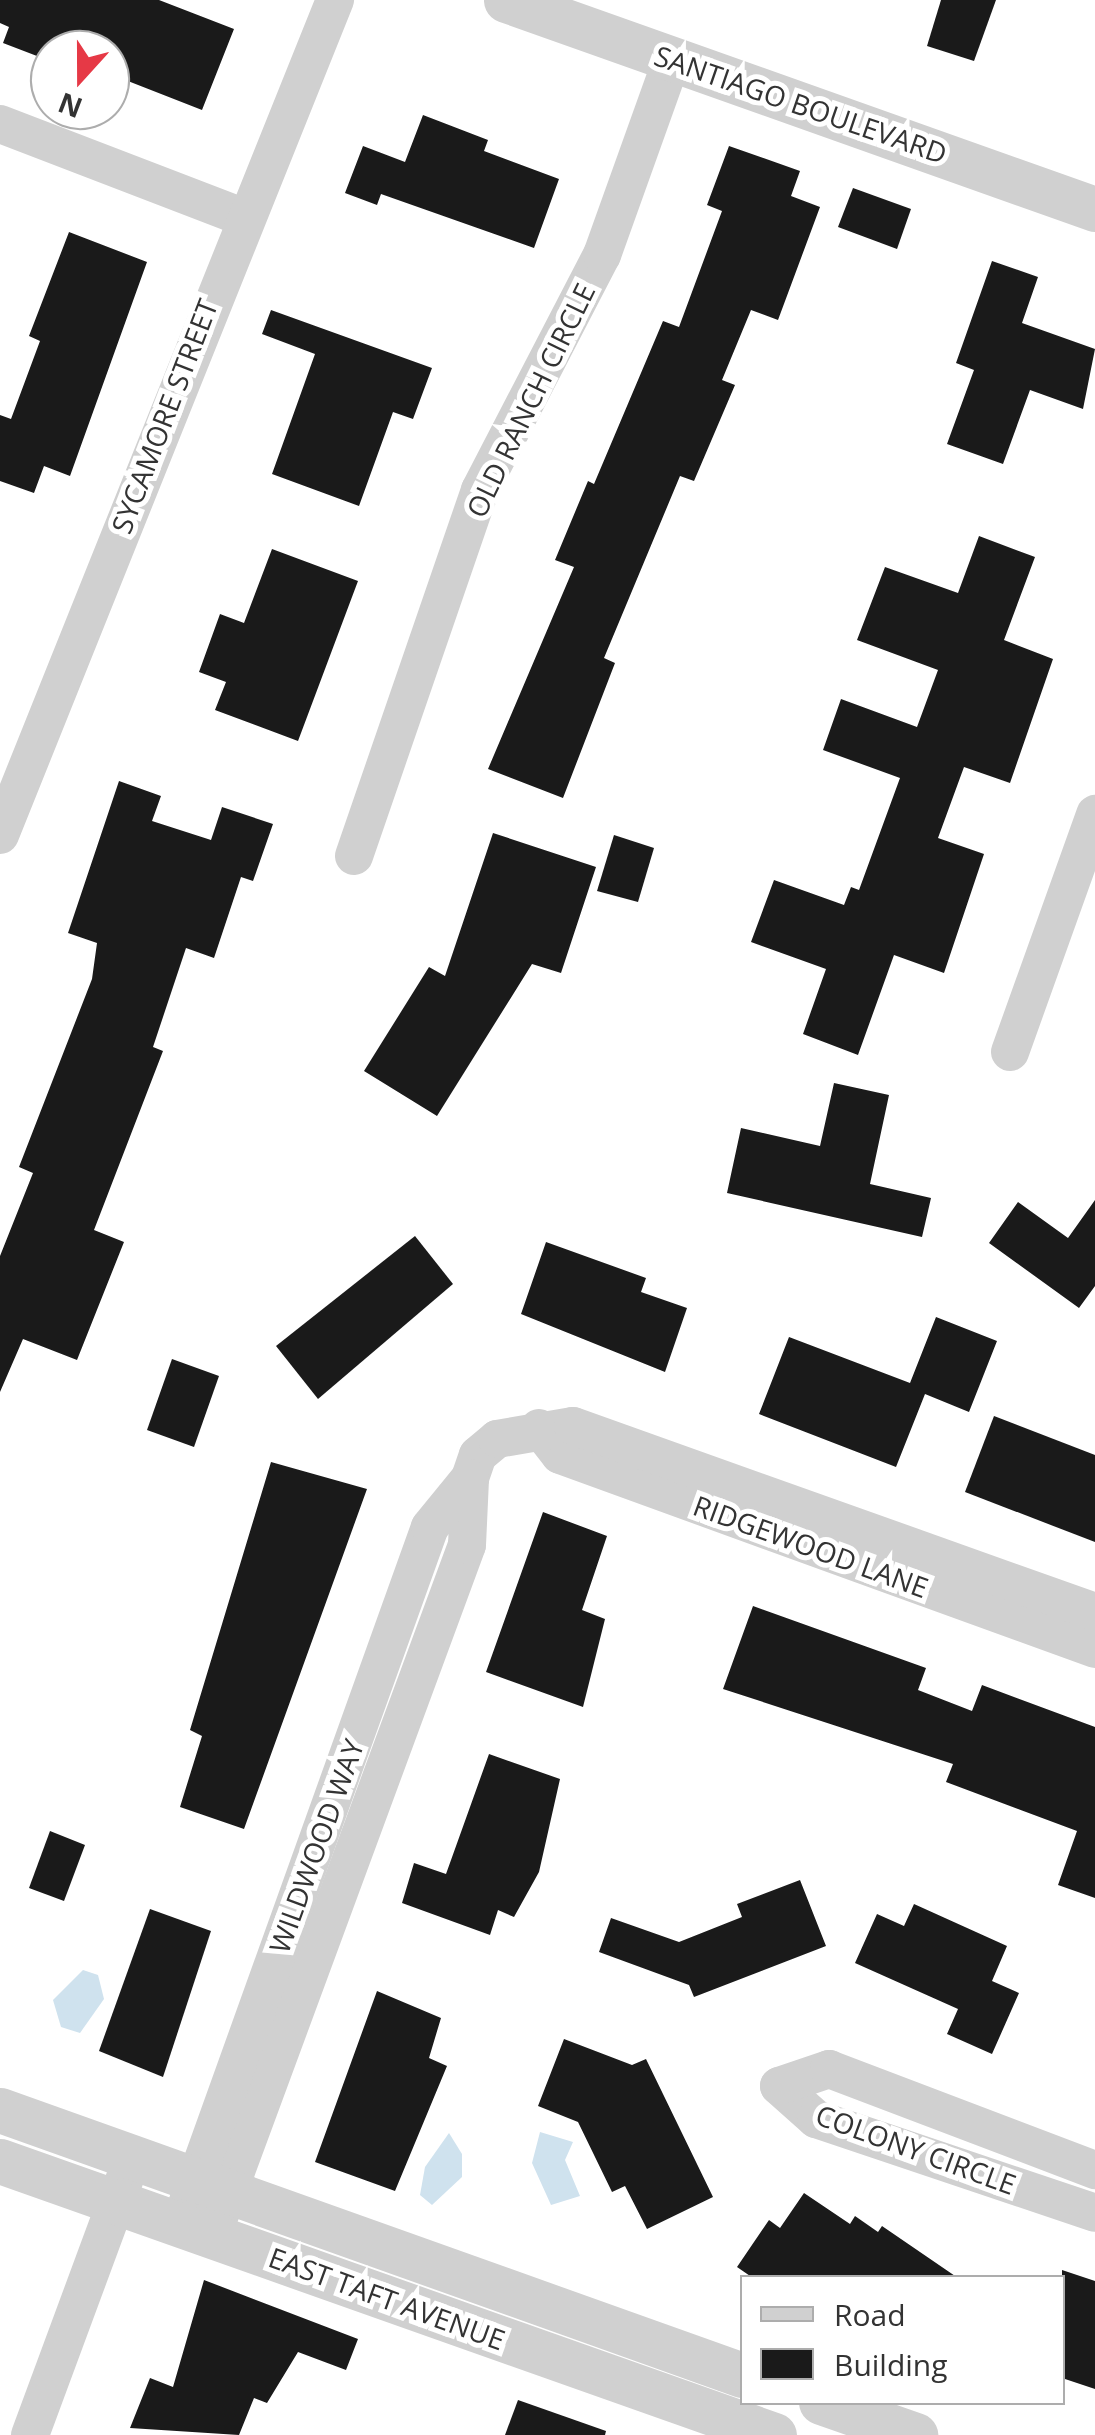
<!DOCTYPE html>
<html>
<head>
<meta charset="utf-8">
<style>
	body { margin:0 }
	#map { position:relative; width:1095px; height:2435px; overflow:hidden; background:#fff; font-family:"Open Sans",sans-serif }
	div>[style] { position:absolute }
	[style*='--x'] { left:calc(var(--x)*1px); top:calc(var(--y)*1px); width:calc(var(--w)*1px); rotate:calc(var(--a)*1deg) }
	.water>* { inset:0; background:#cfe2ee }
	.building>* { inset:0; background:#1a1a1a }
	.minor>* { height:38px; margin:-19px; padding:0 19px; transform-origin:19px; border-radius:19px; background:#d0d0d0 }
	.tertiary>* { height:45px; margin:-22.5px; padding:0 22.5px; transform-origin:22.5px; border-radius:22.5px; background:#d0d0d0 }
	span { translate:-50% -50%; white-space:nowrap; text-align:center; line-height:1.15; -webkit-text-stroke:10px #fff; paint-order:stroke }
	.street-label { font-size:28px; color:#333 }
	.legend { position:absolute; left:740px; top:2275px; width:325px; height:130px; box-sizing:border-box; background:#fff; border:2px solid #adadad; margin:0; padding:12px 18px; list-style:none; font-size:30px; color:#333 }
	.legend li { display:flex; align-items:center; gap:20px; height:50px }
	.legend b { width:50px; border:2px solid #adadad }
	.north { position:absolute; left:30px; top:30px; width:100px; height:100px; box-sizing:border-box; background:#fff; border:2px solid #adadad; border-radius:50%; rotate:201deg; font-size:28px; font-weight:700; line-height:40px; text-align:center; color:#333 }
	.north::after { content:''; display:block; margin:auto; width:35px; height:45px; background:#e63946; clip-path:polygon(50% 0,100% 100%,50% 72%,0 100%) }
</style>
</head>
<body>
<div id="map">
	<div class="water">
		<i style="clip-path:polygon(83px 1970px,98px 1975px,104px 1999px,80px 2033px,61px 2027px,53px 2000px)"></i>
		<i style="clip-path:polygon(540px 2132px,573px 2142px,565px 2160px,580px 2196px,551px 2205px,532px 2163px)"></i>
		<i style="clip-path:polygon(449px 2133px,462px 2154px,462px 2177px,432px 2205px,420px 2195px,425px 2167px)"></i>
	</div>
	<div class="building">
		<i style="clip-path:polygon(0 0,159px 0,234px 29px,202px 110px,110px 74px,110px 50px,50px 50px,50px 61px,3px 43px,9px 27px,0 23px)"></i>
		<i style="clip-path:polygon(941px 0,996px 0,974px 61px,927px 46px)"></i>
		<i style="clip-path:polygon(423px 115px,488px 140px,484px 151px,559px 179px,534px 248px,381px 194px,377px 205px,345px 193px,363px 146px,405px 162px)"></i>
		<i style="clip-path:polygon(729px 146px,800px 171px,791px 196px,820px 207px,778px 320px,751px 310px,722px 380px,735px 385px,694px 481px,680px 476px,604px 658px,615px 663px,563px 798px,488px 769px,574px 567px,555px 560px,588px 481px,594px 484px,663px 321px,679px 327px,722px 211px,707px 205px)"></i>
		<i style="clip-path:polygon(853px 188px,911px 209px,897px 249px,838px 227px)"></i>
		<i style="clip-path:polygon(69px 232px,147px 262px,70px 476px,44px 466px,34px 493px,0 481px,0 415px,11px 419px,40px 341px,29px 336px)"></i>
		<i style="clip-path:polygon(992px 261px,1038px 277px,1022px 323px,1095px 349px,1083px 409px,1030px 390px,1003px 464px,947px 444px,974px 370px,956px 363px)"></i>
		<i style="clip-path:polygon(271px 310px,432px 368px,413px 419px,393px 412px,359px 506px,272px 474px,315px 354px,262px 334px)"></i>
		<i style="clip-path:polygon(979px 536px,1035px 557px,1004px 640px,1053px 659px,1010px 783px,964px 767px,938px 838px,984px 854px,944px 973px,894px 955px,858px 1055px,803px 1034px,826px 969px,751px 942px,774px 880px,844px 905px,851px 887px,859px 890px,900px 778px,823px 750px,841px 699px,917px 727px,938px 670px,857px 640px,885px 567px,958px 593px)"></i>
		<i style="clip-path:polygon(272px 549px,358px 581px,298px 741px,215px 710px,226px 682px,199px 672px,220px 614px,244px 623px)"></i>
		<i style="clip-path:polygon(119px 781px,161px 796px,152px 821px,211px 840px,222px 807px,273px 824px,253px 881px,241px 877px,214px 958px,186px 948px,153px 1047px,163px 1051px,94px 1230px,124px 1242px,77px 1360px,23px 1339px,0 1392px,0 1256px,33px 1173px,19px 1167px,92px 979px,97px 943px,68px 933px)"></i>
		<i style="clip-path:polygon(493px 833px,596px 867px,561px 973px,532px 964px,437px 1116px,364px 1071px,429px 967px,445px 976px)"></i>
		<i style="clip-path:polygon(614px 835px,654px 848px,638px 902px,597px 891px)"></i>
		<i style="clip-path:polygon(834px 1083px,889px 1095px,870px 1184px,931px 1198px,922px 1237px,727px 1193px,741px 1128px,820px 1146px)"></i>
		<i style="clip-path:polygon(1095px 1200px,1095px 1286px,1079px 1308px,989px 1243px,1018px 1202px,1068px 1238px)"></i>
		<i style="clip-path:polygon(415px 1236px,453px 1284px,318px 1399px,276px 1346px)"></i>
		<i style="clip-path:polygon(546px 1242px,646px 1278px,641px 1292px,687px 1308px,665px 1372px,521px 1314px)"></i>
		<i style="clip-path:polygon(936px 1317px,997px 1341px,969px 1412px,925px 1394px,896px 1467px,759px 1414px,789px 1337px,910px 1383px)"></i>
		<i style="clip-path:polygon(172px 1359px,219px 1376px,194px 1447px,147px 1430px)"></i>
		<i style="clip-path:polygon(994px 1416px,1095px 1455px,1095px 1542px,965px 1492px)"></i>
		<i style="clip-path:polygon(271px 1462px,367px 1489px,244px 1829px,180px 1807px,202px 1736px,190px 1730px)"></i>
		<i style="clip-path:polygon(543px 1512px,607px 1536px,582px 1610px,605px 1619px,583px 1707px,486px 1672px)"></i>
		<i style="clip-path:polygon(753px 1606px,926px 1668px,918px 1690px,972px 1711px,982px 1685px,1095px 1727px,1095px 1898px,1058px 1885px,1077px 1831px,946px 1782px,953px 1764px,723px 1689px)"></i>
		<i style="clip-path:polygon(489px 1754px,560px 1779px,539px 1872px,514px 1917px,498px 1910px,490px 1935px,402px 1903px,414px 1863px,446px 1874px)"></i>
		<i style="clip-path:polygon(50px 1831px,85px 1845px,64px 1901px,29px 1888px)"></i>
		<i style="clip-path:polygon(800px 1880px,826px 1946px,694px 1997px,689px 1985px,599px 1952px,611px 1918px,679px 1942px,742px 1917px,737px 1904px)"></i>
		<i style="clip-path:polygon(914px 1904px,1007px 1946px,992px 1981px,1019px 1993px,992px 2054px,947px 2034px,958px 2009px,855px 1963px,877px 1914px,904px 1926px)"></i>
		<i style="clip-path:polygon(150px 1909px,211px 1931px,163px 2077px,99px 2051px)"></i>
		<i style="clip-path:polygon(377px 1991px,441px 2018px,429px 2058px,447px 2066px,395px 2191px,315px 2162px)"></i>
		<i style="clip-path:polygon(564px 2039px,632px 2065px,646px 2059px,713px 2197px,647px 2229px,625px 2186px,612px 2192px,578px 2122px,538px 2106px)"></i>
		<i style="clip-path:polygon(804px 2193px,850px 2224px,855px 2216px,878px 2232px,882px 2226px,958px 2278px,753px 2278px,737px 2267px,769px 2220px,780px 2228px)"></i>
		<i style="clip-path:polygon(1062px 2270px,1095px 2281px,1095px 2389px,1062px 2378px)"></i>
		<i style="clip-path:polygon(204px 2280px,358px 2339px,346px 2370px,298px 2352px,267px 2403px,254px 2398px,239px 2435px,130px 2428px,150px 2378px,173px 2387px)"></i>
		<i style="clip-path:polygon(518px 2400px,606px 2431px,605px 2435px,505px 2435px)"></i>
	</div>
	<div class="minor">
		<i style="--x:0;--y:124;--w:259;--a:21"></i>
		<i style="--x:0;--y:835;--w:900;--a:-68.14"></i>
		<i style="--x:354;--y:856;--w:387;--a:-71"></i>
		<i style="--x:480;--y:490;--w:265;--a:-62.6"></i>
		<i style="--x:602;--y:255;--w:208;--a:-70.3"></i>
		<i style="--x:1010;--y:1052;--w:253;--a:-70.3"></i>
		<i style="--x:539;--y:1428;--w:34;--a:52"></i>
		<i style="--x:560;--y:1455;--w:569;--a:19.93"></i>
		<i style="--x:779;--y:2086;--w:50;--a:41.7"></i>
		<i style="--x:816;--y:2119;--w:294;--a:18.6"></i>
		<i style="--x:779;--y:2086;--w:53;--a:-18.8"></i>
		<i style="--x:829;--y:2069;--w:285;--a:20.8"></i>
		<i style="--x:218;--y:2220;--w:719;--a:-69.75"></i>
		<i style="--x:467;--y:1545;--w:67;--a:-87.4"></i>
		<i style="--x:470;--y:1478;--w:24;--a:-71"></i>
		<i style="--x:478;--y:1455;--w:25;--a:-40"></i>
		<i style="--x:497;--y:1439;--w:77;--a:-9.7"></i>
		<i style="--x:573;--y:1426;--w:554;--a:19.61"></i>
		<i style="--x:180;--y:2224;--w:740;--a:-70.27"></i>
		<i style="--x:430;--y:1527;--w:63;--a:-50.8"></i>
		<i style="--x:30;--y:2435;--w:277;--a:-69.7"></i>
	</div>
	<div class="tertiary">
		<i style="--x:506;--y:0;--w:625;--a:19.54"></i>
		<i style="--x:0;--y:2110;--w:788;--a:19.65"></i>
		<i style="--x:0;--y:2161;--w:821;--a:19.49"></i>
		<i style="--x:821;--y:2402;--w:100;--a:19.3"></i>
	</div>
	<div class="street-label">
		<span style="left:801px;top:104px;rotate:19deg">SANTIAGO BOULEVARD</span>
		<span style="left:530px;top:400px;rotate:-64deg">OLD RANCH CIRCLE</span>
		<span style="left:164px;top:416px;rotate:-69deg">SYCAMORE STREET</span>
		<span style="left:811px;top:1546px;rotate:20deg">RIDGEWOOD LANE</span>
		<span style="left:316px;top:1846px;rotate:-70deg">WILDWOOD WAY</span>
		<span style="left:916px;top:2149px;rotate:20deg">COLONY CIRCLE</span>
		<span style="left:387px;top:2298px;rotate:20deg">EAST TAFT AVENUE</span>
	</div>
	<ul class="legend">
	<li><b style="height:12px;background:#d0d0d0"></b>Road</li>
	<li><b style="height:28px;background:#1a1a1a"></b>Building</li>
	</ul>
	<div class="north">N</div>
</div>
</body>
</html>
